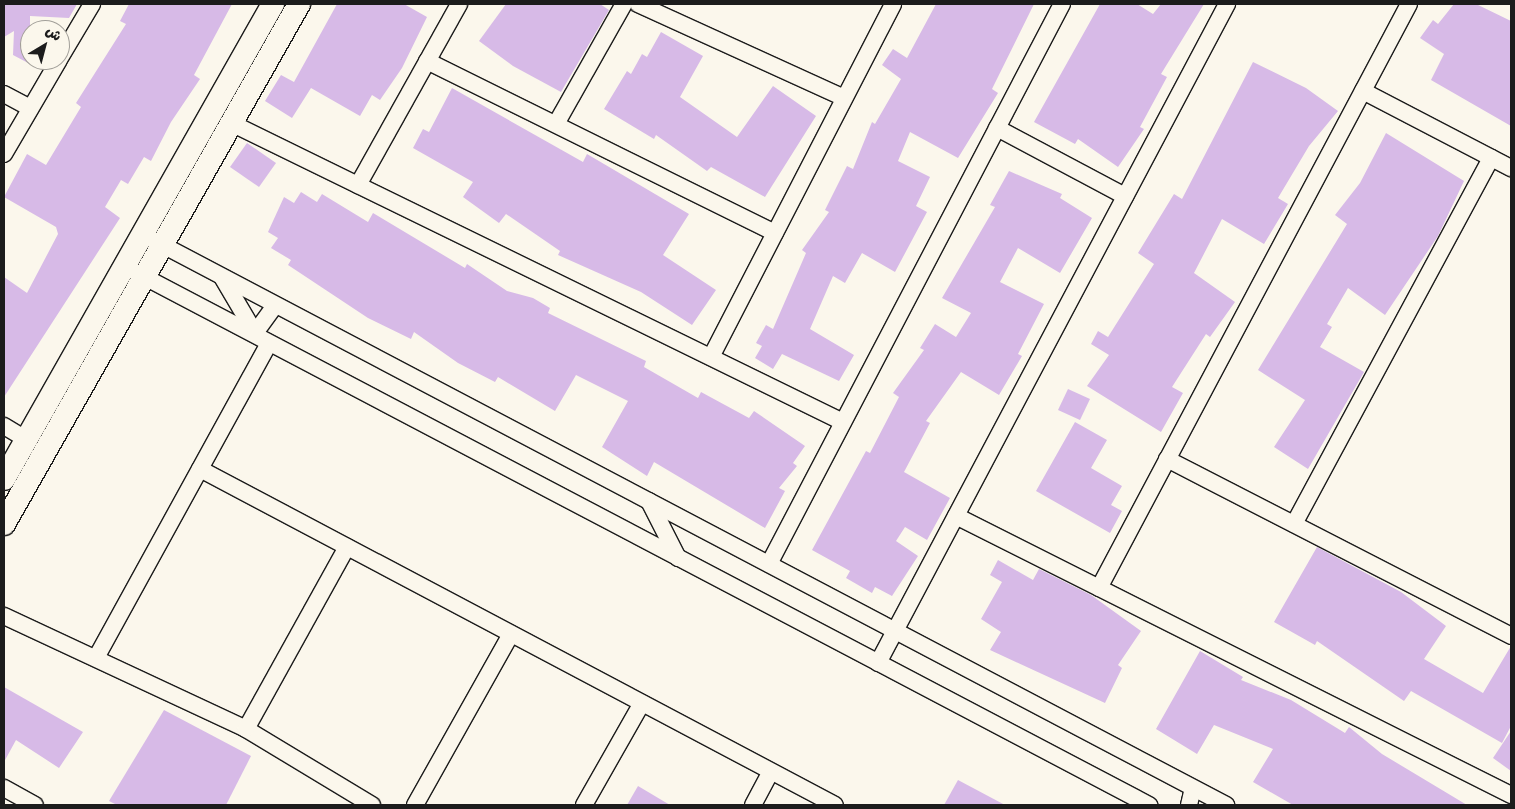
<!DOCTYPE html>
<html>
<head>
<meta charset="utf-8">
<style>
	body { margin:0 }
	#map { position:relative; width:1515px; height:809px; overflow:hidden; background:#fbf7ec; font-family:Pangolin,"Playpen Sans Arabic",sans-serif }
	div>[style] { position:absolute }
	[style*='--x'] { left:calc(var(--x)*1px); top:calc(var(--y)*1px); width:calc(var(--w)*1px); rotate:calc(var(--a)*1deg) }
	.building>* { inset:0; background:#d7bae7 }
	.roads { filter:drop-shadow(1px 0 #1c1c1c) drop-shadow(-1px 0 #1c1c1c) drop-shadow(0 1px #1c1c1c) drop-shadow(0 -1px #1c1c1c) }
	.street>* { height:16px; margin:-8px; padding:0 8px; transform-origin:8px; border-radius:8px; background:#fbf7ec }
	.secondary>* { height:22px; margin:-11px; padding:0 11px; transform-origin:11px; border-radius:11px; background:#fbf7ec }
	span { translate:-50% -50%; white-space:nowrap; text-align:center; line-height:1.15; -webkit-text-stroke:4px #fbf7ec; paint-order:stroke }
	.frame { position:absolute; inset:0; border:5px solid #1c1c1c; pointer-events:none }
	.north { position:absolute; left:20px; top:20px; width:50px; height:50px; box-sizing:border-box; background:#fbf7ec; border:1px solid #a29f99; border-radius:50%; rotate:37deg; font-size:14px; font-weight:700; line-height:20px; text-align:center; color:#1c1c1c }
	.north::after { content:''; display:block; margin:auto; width:18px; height:22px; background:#1c1c1c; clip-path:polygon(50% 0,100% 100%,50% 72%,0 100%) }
</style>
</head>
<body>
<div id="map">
	<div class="building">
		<i style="clip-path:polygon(4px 4px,77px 4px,69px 18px,30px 16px,30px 64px,13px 55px,14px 31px,4px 37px)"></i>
		<i style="clip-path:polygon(129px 4px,232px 4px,194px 75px,200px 79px,171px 122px,151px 161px,144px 157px,128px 184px,121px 180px,105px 207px,120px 218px,4px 397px,4px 277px,27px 293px,58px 234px,56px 227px,4px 197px,27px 154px,46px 165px,81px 107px,76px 103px,126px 24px,120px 21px)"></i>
		<i style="clip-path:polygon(337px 4px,404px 4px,427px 17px,402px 68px,380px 100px,372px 95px,360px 116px,311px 88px,292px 118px,265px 101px,281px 75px,294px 82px)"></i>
		<i style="clip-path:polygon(506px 4px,600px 4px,609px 10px,561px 92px,513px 66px,479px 41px)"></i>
		<i style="clip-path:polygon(936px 4px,1034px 4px,992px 89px,998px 93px,958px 158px,910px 132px,898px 161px,930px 177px,916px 206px,927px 212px,895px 272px,862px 253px,845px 283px,833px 276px,810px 329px,854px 355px,839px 381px,782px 354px,773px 369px,755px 358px,762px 346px,756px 343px,766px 325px,773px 329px,806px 253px,802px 250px,829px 212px,825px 210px,847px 166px,853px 169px,872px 122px,875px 124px,901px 79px,882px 65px,893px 49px,907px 58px)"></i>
		<i style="clip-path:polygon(1100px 4px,1137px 4px,1153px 14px,1161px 4px,1204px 4px,1161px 74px,1167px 77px,1140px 127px,1144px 129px,1118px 167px,1078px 139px,1075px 144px,1034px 122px)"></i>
		<i style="clip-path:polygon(1454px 4px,1476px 4px,1511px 21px,1511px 126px,1431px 80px,1444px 54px,1420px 38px,1433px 20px,1438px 24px)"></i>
		<i style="clip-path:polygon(661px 32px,703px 56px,680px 97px,737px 137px,773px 86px,816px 116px,765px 197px,711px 167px,707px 171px,656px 135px,654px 139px,604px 109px,627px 71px,631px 74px,642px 54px,647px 57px)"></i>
		<i style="clip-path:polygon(1253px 62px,1306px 88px,1338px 111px,1309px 146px,1278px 198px,1288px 204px,1264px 244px,1222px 219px,1194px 273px,1235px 302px,1210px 337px,1206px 334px,1172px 387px,1183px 393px,1161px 432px,1087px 386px,1109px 355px,1091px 344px,1098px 331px,1108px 337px,1154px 264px,1138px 253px,1174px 194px,1182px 199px)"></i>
		<i style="clip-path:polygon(452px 88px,583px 162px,587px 154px,689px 214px,663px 255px,716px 290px,692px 325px,641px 292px,558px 255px,560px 251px,506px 214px,499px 223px,463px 197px,473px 182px,413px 148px,423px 129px,429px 132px)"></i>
		<i style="clip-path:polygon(1386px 133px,1464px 181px,1438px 236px,1385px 315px,1348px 288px,1327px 324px,1332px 327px,1320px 347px,1364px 372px,1308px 469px,1274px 447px,1305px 400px,1258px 370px,1347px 224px,1335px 215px,1360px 183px)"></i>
		<i style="clip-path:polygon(247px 143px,276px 163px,259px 187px,230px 167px)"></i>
		<i style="clip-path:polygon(1009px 171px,1062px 194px,1060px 198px,1092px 218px,1060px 273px,1018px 248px,1000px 282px,1044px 304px,1018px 354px,1022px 356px,999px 395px,961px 372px,926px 421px,930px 423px,904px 472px,950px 498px,927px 540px,905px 527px,896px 541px,918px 556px,892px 596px,875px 587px,872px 593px,846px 578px,850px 571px,812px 550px,866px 451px,870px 453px,899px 397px,893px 393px,924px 350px,920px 348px,935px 324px,956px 337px,971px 313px,942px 298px,995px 207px,990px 205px)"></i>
		<i style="clip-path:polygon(301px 192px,317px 202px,322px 194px,368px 222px,373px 213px,465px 268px,467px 264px,507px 291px,533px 298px,550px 308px,548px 313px,646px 361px,644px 367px,698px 398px,701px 392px,749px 418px,754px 411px,805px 446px,793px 463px,797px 466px,779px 488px,785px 491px,765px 528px,654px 462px,647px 476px,602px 447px,628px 401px,576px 375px,555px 411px,498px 377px,495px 382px,458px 363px,414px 332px,411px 339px,368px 318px,288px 265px,291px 260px,271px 248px,278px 238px,268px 232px,284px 197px,294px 203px)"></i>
		<i style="clip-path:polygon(1068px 389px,1090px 399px,1080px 420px,1058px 410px)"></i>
		<i style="clip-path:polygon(1075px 422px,1107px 440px,1091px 468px,1122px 486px,1111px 505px,1122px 511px,1110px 533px,1036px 491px)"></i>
		<i style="clip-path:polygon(1317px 547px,1401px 592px,1446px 626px,1424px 659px,1483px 693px,1511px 646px,1511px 726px,1502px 743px,1411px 691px,1404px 701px,1317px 641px,1315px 645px,1274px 622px)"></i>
		<i style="clip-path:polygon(998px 560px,1033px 580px,1039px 569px,1091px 595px,1141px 631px,1118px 665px,1122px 668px,1105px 703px,990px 650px,1001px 632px,981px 619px,1002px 582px,990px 575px)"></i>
		<i style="clip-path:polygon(1200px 651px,1243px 677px,1241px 680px,1291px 700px,1345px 733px,1349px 727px,1382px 754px,1467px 805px,1293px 805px,1253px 782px,1273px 749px,1214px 725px,1197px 754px,1156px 729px)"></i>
		<i style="clip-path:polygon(4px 687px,83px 732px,59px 768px,16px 740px,4px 762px)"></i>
		<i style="clip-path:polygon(164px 710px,251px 756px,226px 805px,117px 805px,109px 801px)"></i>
		<i style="clip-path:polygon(1511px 731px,1511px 771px,1493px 758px)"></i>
		<i style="clip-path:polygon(958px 780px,1005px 805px,944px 805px)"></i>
		<i style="clip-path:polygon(638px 786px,670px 805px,627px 805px)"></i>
	</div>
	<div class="roads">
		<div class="street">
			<i style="--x:638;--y:4;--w:226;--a:24.5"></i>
			<i style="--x:60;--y:58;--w:63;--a:-59.3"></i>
			<i style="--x:427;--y:61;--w:388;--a:26.3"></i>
			<i style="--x:1363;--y:91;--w:167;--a:27.5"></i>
			<i style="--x:4;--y:94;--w:30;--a:28"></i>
			<i style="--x:231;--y:123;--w:681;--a:26.04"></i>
			<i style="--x:556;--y:124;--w:138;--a:-60.5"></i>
			<i style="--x:997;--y:128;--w:145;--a:28"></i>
			<i style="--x:4;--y:154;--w:109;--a:-59.7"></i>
			<i style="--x:358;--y:185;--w:207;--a:-60.8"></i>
			<i style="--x:153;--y:240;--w:1213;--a:27.77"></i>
			<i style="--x:135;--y:272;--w:1146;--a:27.73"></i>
			<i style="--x:222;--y:277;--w:65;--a:59.5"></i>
			<i style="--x:255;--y:333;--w:34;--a:-54"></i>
			<i style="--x:711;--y:357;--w:397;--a:-62.7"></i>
			<i style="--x:4;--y:426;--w:26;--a:31"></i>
			<i style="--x:1167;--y:459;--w:387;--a:27.2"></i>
			<i style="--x:200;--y:469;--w:718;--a:27.88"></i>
			<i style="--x:649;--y:501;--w:64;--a:63"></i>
			<i style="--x:956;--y:516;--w:621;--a:26.69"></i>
			<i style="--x:1294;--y:524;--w:416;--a:-61.7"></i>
			<i style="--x:769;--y:564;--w:632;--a:-62.38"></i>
			<i style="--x:1099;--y:588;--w:661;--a:-62.04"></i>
			<i style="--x:4;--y:616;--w:267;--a:25"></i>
			<i style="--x:246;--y:729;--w:147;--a:31.1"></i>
			<i style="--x:96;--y:658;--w:359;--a:-61.2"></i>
			<i style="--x:878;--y:663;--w:746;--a:-62.09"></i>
			<i style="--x:246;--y:729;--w:208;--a:-61"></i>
			<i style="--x:4;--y:788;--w:35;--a:29"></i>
			<i style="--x:415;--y:805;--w:196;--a:-60.7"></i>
			<i style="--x:584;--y:805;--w:117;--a:-60.4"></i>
			<i style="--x:753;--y:805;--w:38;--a:-62"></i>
			<i style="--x:1189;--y:805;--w:17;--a:-77"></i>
		</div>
		<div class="secondary">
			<i style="--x:4;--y:479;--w:546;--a:-60.48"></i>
			<i style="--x:4;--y:524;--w:598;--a:-60.43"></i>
		</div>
	</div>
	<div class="frame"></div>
	<div class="north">ش</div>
</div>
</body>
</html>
